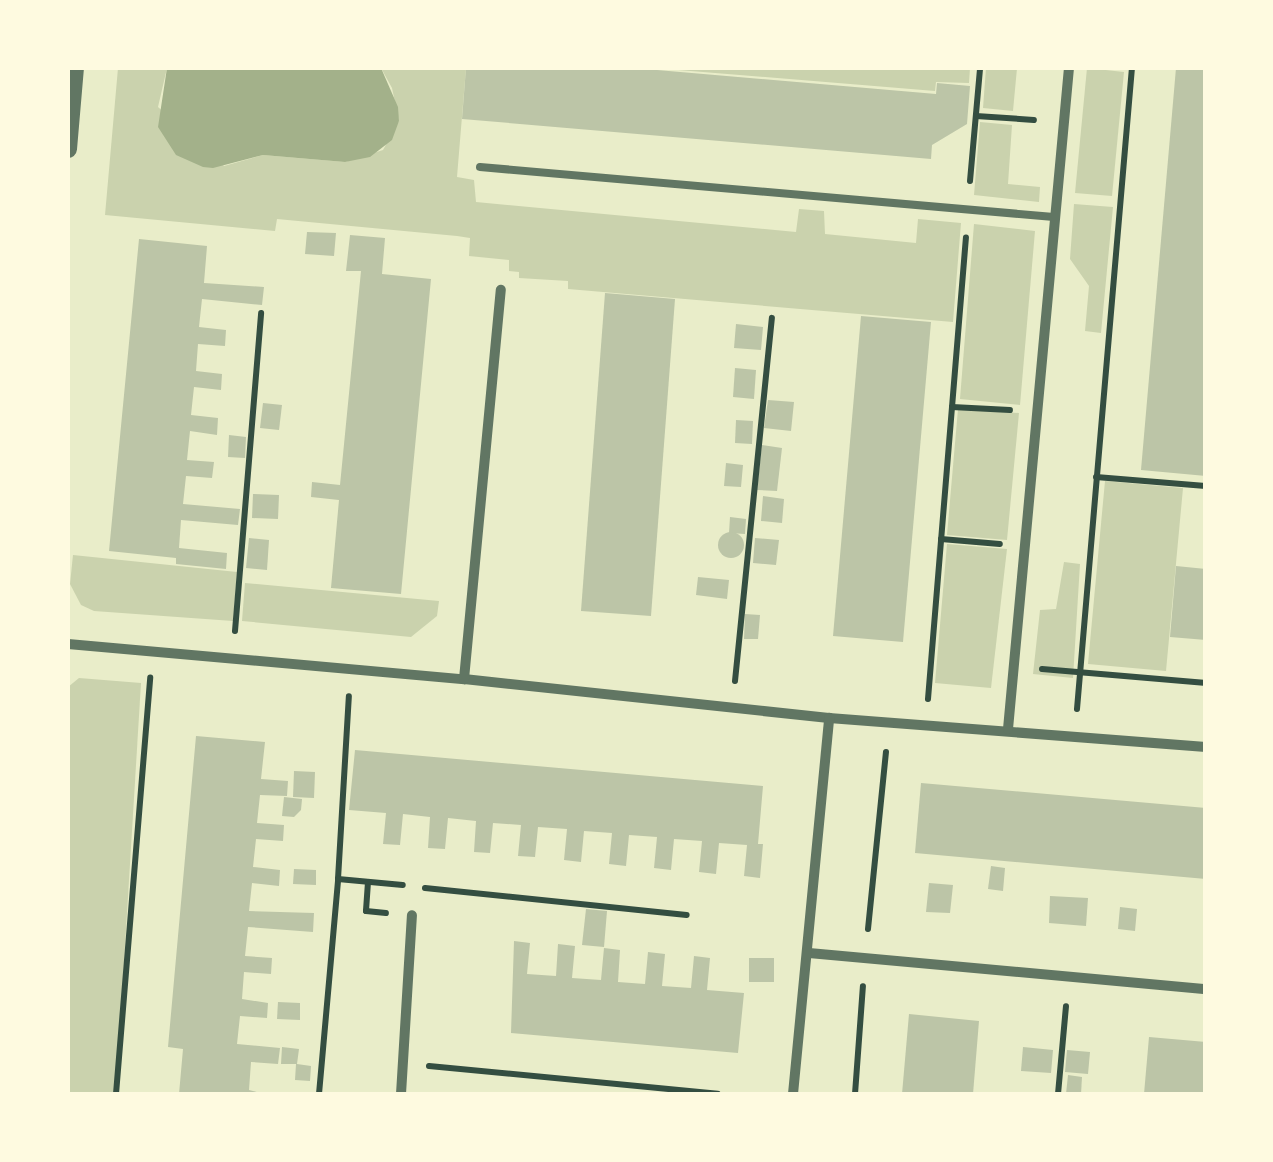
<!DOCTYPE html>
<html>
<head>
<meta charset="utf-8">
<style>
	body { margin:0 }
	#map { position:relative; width:1273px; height:1162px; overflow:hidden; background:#e9edc9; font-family:"Libre Baskerville",serif }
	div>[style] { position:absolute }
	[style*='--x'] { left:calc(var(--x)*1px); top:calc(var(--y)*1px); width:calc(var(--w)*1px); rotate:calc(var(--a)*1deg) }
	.green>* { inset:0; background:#cad2ad }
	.water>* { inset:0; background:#a3b18a }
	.building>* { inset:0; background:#bcc5a7 }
	.round { border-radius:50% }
	.path>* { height:6px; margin:-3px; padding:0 3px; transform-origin:3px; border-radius:3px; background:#344e41 }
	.service>* { height:8px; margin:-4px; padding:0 4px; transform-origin:4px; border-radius:4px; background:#617663 }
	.minor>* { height:10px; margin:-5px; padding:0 5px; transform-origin:5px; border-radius:5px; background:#617663 }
	.tertiary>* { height:18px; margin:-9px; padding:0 9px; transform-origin:9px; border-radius:9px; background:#617663 }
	span { translate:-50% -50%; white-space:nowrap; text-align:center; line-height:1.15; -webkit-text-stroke:8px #fefae0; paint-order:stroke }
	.frame { position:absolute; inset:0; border:70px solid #fefae0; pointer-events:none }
</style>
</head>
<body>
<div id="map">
	<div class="green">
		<i style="clip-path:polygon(118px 68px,167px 68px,158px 107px,224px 166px,263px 155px,345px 162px,383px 150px,399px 121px,392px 88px,381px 68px,466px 68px,457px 177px,474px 180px,476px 202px,796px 232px,799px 209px,824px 211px,825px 234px,916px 243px,918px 219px,961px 223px,953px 322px,568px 289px,568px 281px,519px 278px,519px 272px,509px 271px,509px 260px,469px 256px,470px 238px,457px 236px,277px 219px,275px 231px,105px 215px)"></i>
		<i style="clip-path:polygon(654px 68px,970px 68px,969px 83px,936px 82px,935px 91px)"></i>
		<i style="clip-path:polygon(986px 68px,1017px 68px,1013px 111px,983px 108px)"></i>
		<i style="clip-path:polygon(1087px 68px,1124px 72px,1112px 196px,1075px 193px)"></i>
		<i style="clip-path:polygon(980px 122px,1012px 125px,1008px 184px,1040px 187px,1039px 202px,974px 195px)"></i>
		<i style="clip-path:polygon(1074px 204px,1113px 207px,1101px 333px,1085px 331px,1089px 286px,1070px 259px)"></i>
		<i style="clip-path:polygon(974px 224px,1035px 231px,1020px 405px,960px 399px)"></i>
		<i style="clip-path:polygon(958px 409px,1019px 413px,1007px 540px,947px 535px)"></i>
		<i style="clip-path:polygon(1105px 481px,1183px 488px,1166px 671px,1088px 664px)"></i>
		<i style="clip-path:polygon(947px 544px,1007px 549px,991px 688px,935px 683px)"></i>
		<i style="clip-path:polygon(73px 555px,237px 572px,233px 621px,94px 611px,81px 605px,70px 584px)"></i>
		<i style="clip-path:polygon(1064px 562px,1080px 564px,1073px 678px,1033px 674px,1040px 610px,1056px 609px)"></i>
		<i style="clip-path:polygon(245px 583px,439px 601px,437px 616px,411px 637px,242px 621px)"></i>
		<i style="clip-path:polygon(79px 678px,141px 683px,116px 1094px,68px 1094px,68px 687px)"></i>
	</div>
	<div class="water">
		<i style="clip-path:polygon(167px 68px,381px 68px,398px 107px,399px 121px,392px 140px,370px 157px,345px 162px,263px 155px,213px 168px,203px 167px,176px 155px,158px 127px)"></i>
	</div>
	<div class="building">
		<i style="clip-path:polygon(466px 68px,634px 68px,936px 94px,937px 83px,970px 86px,967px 124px,932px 145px,931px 159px,462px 119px)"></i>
		<i style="clip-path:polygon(1176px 68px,1206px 68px,1206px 476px,1141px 470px)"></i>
		<i style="clip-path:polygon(307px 232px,336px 233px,334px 256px,305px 254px)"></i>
		<i style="clip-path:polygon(350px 235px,385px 238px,382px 274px,431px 279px,401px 594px,331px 588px,339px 500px,311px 497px,312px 482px,340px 485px,361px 271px,346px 271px)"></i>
		<i style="clip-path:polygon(139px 239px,207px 246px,204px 283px,264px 287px,262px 305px,202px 299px,199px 327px,226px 330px,225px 346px,198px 344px,196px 371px,222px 374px,221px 390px,194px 387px,191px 415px,218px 418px,217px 435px,190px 431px,187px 460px,214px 462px,212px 478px,186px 476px,183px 504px,240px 509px,238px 525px,181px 520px,179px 548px,227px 553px,226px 569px,176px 564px,176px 558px,109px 551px)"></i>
		<i style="clip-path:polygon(605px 293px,675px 299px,651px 616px,581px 611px)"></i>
		<i style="clip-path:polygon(861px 316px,931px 322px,903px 642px,833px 636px)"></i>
		<i style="clip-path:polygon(736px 324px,763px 327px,761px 350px,734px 348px)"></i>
		<i style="clip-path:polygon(735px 368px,756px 370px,754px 399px,733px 397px)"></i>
		<i style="clip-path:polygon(768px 400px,794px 402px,791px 431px,764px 428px)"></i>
		<i style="clip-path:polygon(263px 403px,282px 405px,279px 430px,260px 428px)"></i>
		<i style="clip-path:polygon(736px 420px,753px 421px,752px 444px,735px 443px)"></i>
		<i style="clip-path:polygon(229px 435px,246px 437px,245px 458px,228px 457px)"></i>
		<i style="clip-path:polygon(762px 445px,782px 448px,777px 491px,757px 490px)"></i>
		<i style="clip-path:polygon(726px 463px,743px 465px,741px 487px,724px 486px)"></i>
		<i style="clip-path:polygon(253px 494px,279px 495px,278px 519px,252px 518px)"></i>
		<i style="clip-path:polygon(763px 496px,784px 499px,782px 523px,761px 521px)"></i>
		<i style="clip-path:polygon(730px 517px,746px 519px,745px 534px,729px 533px)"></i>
		<i class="round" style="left:718px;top:532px;width:26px;height:26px"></i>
		<i style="clip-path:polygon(249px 538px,269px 540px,267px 570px,246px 568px)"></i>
		<i style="clip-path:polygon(755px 538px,779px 540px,776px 565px,753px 563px)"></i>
		<i style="clip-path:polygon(1176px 566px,1206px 569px,1206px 640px,1170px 637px)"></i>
		<i style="clip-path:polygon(698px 577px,729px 580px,727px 599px,696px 595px)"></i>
		<i style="clip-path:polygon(745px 614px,760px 615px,758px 639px,744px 639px)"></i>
		<i style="clip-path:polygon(196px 736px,265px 742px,261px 779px,288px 781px,287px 796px,260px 795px,257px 823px,284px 825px,283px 841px,256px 839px,253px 867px,280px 870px,279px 886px,252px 883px,249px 911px,314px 913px,313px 932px,248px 927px,245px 956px,272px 958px,271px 974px,244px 972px,242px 999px,268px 1003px,267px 1018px,240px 1016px,237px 1044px,280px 1048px,278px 1064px,251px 1062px,249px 1090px,264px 1094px,179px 1094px,183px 1049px,168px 1047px)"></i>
		<i style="clip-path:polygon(355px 750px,763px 786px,758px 844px,763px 844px,760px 878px,744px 876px,747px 845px,719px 843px,716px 874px,699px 872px,702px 841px,674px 839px,671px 870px,654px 868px,657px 837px,629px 835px,626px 866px,609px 864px,612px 833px,584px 831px,581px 862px,564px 860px,567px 829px,538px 827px,535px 857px,518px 856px,521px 825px,493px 823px,490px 853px,474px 852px,476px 821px,448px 818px,445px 849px,428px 848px,430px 817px,403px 814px,400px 845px,383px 844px,386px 813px,349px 810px)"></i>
		<i style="clip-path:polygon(294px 771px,315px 772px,314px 798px,293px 797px)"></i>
		<i style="clip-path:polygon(921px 783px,1206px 808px,1206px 879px,915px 853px)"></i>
		<i style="clip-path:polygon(284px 797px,302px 799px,301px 810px,294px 817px,282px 816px)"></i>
		<i style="clip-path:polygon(991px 866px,1005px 868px,1003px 891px,988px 889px)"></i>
		<i style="clip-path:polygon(294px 869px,316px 870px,316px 885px,293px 884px)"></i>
		<i style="clip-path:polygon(929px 883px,953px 885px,950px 913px,926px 912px)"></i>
		<i style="clip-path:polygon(1050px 896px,1088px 898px,1086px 926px,1049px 923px)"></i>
		<i style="clip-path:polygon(1120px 907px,1137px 909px,1135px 931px,1118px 929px)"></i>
		<i style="clip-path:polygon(586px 909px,607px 911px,604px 947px,582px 945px)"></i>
		<i style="clip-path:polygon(514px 941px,530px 943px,527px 974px,556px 976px,558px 944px,575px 946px,572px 978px,601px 980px,604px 948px,620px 950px,618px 982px,645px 984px,648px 952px,665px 954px,662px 986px,691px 988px,694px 956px,710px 958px,707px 990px,744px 993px,738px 1053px,511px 1033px)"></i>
		<i style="clip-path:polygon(749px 958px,774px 958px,774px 982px,749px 982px)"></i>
		<i style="clip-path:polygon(278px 1002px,300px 1003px,300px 1020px,277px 1019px)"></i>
		<i style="clip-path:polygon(909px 1014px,979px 1021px,973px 1094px,902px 1094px)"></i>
		<i style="clip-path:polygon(1149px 1037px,1206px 1042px,1206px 1094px,1144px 1094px)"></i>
		<i style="clip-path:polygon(282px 1047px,299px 1049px,297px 1064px,311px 1066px,310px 1081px,295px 1080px,296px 1064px,281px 1064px)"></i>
		<i style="clip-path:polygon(1023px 1047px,1053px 1050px,1051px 1073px,1021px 1071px)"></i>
		<i style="clip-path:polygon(1067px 1050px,1090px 1052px,1088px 1074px,1065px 1072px)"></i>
		<i style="clip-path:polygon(1068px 1075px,1082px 1077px,1081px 1094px,1066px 1094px)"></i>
	</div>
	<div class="path">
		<i style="--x:976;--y:116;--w:58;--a:3.9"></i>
		<i style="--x:970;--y:181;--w:113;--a:-84.9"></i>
		<i style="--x:952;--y:407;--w:58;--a:3"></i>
		<i style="--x:1096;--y:477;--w:110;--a:4.7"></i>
		<i style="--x:941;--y:539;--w:59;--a:4.8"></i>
		<i style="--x:235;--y:631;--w:319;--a:-85.3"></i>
		<i style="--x:1042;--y:669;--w:165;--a:4.9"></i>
		<i style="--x:735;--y:681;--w:365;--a:-84.2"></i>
		<i style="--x:928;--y:699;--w:463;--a:-85.3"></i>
		<i style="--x:1077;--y:709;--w:643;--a:-85.1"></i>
		<i style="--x:338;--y:879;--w:183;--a:-86.6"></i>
		<i style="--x:368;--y:882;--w:29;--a:94"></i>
		<i style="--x:366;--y:911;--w:20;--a:6"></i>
		<i style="--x:425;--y:888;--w:263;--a:5.9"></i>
		<i style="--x:868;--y:929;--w:178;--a:-84.2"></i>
		<i style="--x:429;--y:1066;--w:290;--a:5.5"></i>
		<i style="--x:116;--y:1094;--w:418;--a:-85.3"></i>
		<i style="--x:319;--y:1094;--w:216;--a:-84.9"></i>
		<i style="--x:338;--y:879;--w:65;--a:5.3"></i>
		<i style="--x:855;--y:1094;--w:108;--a:-85.8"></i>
		<i style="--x:1058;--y:1094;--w:88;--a:-84.8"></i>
	</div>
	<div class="service">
		<i style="--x:480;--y:167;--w:576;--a:4.98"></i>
	</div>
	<div class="minor">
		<i style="--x:68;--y:644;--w:398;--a:5.1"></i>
		<i style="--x:464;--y:679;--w:367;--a:6.1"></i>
		<i style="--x:829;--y:718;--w:378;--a:4.4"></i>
		<i style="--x:464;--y:679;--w:391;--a:-84.6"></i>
		<i style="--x:1008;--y:729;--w:664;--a:-84.73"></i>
		<i style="--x:809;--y:953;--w:399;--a:5.2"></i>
		<i style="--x:401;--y:1094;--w:179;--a:-86.5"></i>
		<i style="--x:793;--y:1094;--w:378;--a:-84.5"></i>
	</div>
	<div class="tertiary">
		<i style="--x:68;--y:149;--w:81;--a:-85.1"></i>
	</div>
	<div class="frame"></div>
</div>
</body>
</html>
